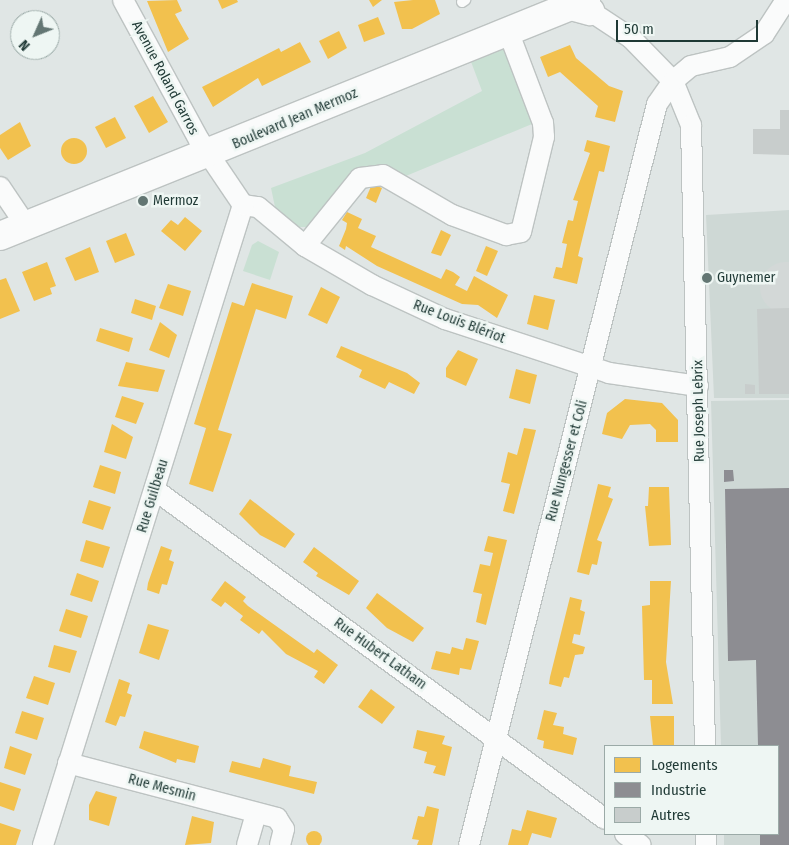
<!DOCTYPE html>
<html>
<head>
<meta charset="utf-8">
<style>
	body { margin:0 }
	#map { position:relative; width:789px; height:845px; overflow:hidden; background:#e0e6e5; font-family:"Fira Sans Condensed",sans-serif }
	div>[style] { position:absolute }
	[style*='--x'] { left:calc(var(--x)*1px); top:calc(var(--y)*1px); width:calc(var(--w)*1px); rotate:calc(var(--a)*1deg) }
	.built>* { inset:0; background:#ced8d5 }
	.green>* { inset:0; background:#c9e0d3 }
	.homes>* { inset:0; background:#f2c14e }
	.round { border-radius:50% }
	.industry>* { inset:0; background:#8d8d92 }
	.taxiway>* { height:51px; margin:-25.5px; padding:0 25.5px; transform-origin:25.5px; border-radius:25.5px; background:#d3d8d7 }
	.building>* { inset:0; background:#c8cdcc }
	.roads { filter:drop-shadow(1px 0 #bdc3c2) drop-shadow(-1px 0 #bdc3c2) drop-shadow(0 1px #bdc3c2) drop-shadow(0 -1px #bdc3c2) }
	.lane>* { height:10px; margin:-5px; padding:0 5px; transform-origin:5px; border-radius:5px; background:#fafbfb }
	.street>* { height:20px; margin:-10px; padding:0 10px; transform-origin:10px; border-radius:10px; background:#fafbfb }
	.secondary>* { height:28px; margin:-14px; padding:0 14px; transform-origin:14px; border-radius:14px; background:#fafbfb }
	.dots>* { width:14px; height:14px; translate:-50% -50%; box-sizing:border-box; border:2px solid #eef6f3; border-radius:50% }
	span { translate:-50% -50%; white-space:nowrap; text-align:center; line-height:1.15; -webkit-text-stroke:5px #eef6f3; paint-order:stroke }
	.street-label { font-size:14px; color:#1f3935 }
	.poi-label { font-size:14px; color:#1f3935 }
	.left { translate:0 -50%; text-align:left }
	.legend { position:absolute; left:604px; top:745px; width:175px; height:90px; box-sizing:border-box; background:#eef6f3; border:1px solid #9baaa7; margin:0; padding:6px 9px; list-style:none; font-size:15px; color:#1f3935 }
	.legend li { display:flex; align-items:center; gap:10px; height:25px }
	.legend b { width:25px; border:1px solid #9baaa7 }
	.north { position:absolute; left:10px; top:10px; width:50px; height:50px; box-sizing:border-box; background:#eef6f3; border:1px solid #9baaa7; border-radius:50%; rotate:226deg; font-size:14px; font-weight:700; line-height:20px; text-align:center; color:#1f3935 }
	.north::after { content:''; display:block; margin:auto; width:18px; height:22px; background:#637673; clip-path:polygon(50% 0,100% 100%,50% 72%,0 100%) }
	.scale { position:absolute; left:616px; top:20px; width:142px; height:22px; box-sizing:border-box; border:2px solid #1f3935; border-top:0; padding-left:6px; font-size:15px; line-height:18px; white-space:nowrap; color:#1f3935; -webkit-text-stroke:4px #eef6f3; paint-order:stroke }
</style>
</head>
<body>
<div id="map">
	<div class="built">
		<i style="clip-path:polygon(789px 210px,789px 398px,714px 398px,706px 215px)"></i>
		<i style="clip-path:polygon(789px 400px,789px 845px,724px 845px,724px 834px,778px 834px,778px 746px,721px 746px,711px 401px)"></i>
	</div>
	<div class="green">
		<i style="clip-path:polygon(498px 48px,506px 51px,533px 113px,529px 116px,532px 124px,401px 178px,377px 165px,361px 167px,309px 227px,297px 227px,275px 207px,271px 188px,365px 153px,482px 91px,470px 59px)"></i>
		<i style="clip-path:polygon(258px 241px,279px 252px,270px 280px,243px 271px,252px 245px)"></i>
	</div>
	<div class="homes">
		<i style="clip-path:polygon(177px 0,182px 11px,175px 14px,189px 39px,168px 52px,147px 1px)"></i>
		<i style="clip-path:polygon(218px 0,237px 0,238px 2px,222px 9px)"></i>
		<i style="clip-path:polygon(369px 0,382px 0,373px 7px)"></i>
		<i style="clip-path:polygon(413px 0,435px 0,440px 14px,412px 29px,402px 29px,394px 2px)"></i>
		<i style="clip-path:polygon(378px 17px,385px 34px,364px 42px,358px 25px)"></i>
		<i style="clip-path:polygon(339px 31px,347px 48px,328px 59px,319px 41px)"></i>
		<i style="clip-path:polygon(300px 42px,311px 62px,262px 86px,258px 78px,213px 107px,202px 87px,279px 48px,281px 52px)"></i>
		<i style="clip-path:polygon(570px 45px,576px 58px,609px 86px,623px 91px,615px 122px,595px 117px,598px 106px,560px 72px,548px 77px,540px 57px)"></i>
		<i style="clip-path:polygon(153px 96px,168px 122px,149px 133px,134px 106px)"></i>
		<i style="clip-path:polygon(115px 117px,126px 138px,106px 148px,95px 127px)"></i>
		<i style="clip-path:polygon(20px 122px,31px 146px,8px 160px,0 148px,0 135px)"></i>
		<i class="round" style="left:61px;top:138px;width:26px;height:26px"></i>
		<i style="clip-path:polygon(587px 140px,610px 146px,604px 172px,599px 171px,578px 256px,583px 258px,577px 284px,553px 278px,556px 267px,562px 268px,567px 244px,562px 243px,568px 220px,573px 221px,578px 201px,573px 200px,590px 153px,584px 151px)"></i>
		<i style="clip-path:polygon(372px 184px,382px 188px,376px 203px,366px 198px)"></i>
		<i style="clip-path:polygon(347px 212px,362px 219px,358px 228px,376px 236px,371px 247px,441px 279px,446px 269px,453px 272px,460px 277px,455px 285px,467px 291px,474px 276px,508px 295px,497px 318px,478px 305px,462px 304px,377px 266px,346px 246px,345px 250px,339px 246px,346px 229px,347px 223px,342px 220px)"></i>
		<i style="clip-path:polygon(185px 217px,202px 231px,185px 251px,161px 231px,171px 220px,178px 225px)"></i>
		<i style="clip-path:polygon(441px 230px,451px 235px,441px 256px,431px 253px)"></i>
		<i style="clip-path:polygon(126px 233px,135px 255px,115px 263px,106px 241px)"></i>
		<i style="clip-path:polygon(486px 246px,498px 251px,487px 276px,476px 271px)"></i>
		<i style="clip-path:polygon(90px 247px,99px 272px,75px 281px,65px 258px)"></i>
		<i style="clip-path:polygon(47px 262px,56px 286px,50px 288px,52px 294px,34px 301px,22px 272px)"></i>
		<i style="clip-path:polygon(6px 278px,20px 311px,0 319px,0 280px)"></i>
		<i style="clip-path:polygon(252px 283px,293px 296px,286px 319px,256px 309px,218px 430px,232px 434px,213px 492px,189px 484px,206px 428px,194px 424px,232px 302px,244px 306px)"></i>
		<i style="clip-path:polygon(168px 284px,191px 291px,183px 316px,159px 308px)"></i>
		<i style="clip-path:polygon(321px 287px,340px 297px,327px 324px,308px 315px)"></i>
		<i style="clip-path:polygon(534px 295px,555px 300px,548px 330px,527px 324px)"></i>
		<i style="clip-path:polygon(135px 299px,156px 306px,152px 320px,131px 313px)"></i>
		<i style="clip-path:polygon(160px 322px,177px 335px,169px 358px,149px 350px)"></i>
		<i style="clip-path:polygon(100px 328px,133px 338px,129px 352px,96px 341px)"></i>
		<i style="clip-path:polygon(341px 346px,407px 373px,420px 383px,414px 394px,389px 382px,385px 389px,359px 377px,362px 370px,336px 357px)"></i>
		<i style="clip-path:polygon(458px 350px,478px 359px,466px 386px,446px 377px,446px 368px)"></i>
		<i style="clip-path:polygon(126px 362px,165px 370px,158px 392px,118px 386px)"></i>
		<i style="clip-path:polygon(516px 369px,537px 375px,530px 404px,509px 398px)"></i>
		<i style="clip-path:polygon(122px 396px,144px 403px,136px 424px,115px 417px)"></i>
		<i style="clip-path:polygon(625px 399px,662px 403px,678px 420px,678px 442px,656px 442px,656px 430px,650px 424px,630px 425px,622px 439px,602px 434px,607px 413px)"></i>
		<i style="clip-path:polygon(112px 424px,133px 437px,126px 459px,104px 452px)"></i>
		<i style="clip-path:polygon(524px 428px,536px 430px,514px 514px,503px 511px,510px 484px,501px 482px,508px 452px,517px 455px)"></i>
		<i style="clip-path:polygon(100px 465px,121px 472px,115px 494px,93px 487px)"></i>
		<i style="clip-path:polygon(598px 484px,611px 487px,608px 497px,613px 499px,597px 540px,602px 542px,597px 565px,592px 564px,589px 575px,577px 572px)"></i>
		<i style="clip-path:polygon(649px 487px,669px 487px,671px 545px,649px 546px,645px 506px,648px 506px)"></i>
		<i style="clip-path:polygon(250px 499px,295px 534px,285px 548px,260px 535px,239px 514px)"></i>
		<i style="clip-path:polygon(89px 500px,111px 507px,103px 530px,82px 523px)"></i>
		<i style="clip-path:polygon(488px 536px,507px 540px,486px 625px,476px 622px,482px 594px,473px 592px,480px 564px,490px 566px,493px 553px,484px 551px)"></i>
		<i style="clip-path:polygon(86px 540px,110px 547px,103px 568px,80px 561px)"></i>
		<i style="clip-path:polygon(161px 546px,172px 550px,169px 560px,174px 562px,167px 585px,162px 584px,159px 594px,147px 590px,148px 583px)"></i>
		<i style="clip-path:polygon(314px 547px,359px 581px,349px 595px,316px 576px,318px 573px,303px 562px)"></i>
		<i style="clip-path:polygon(77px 573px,99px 581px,92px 602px,70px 595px)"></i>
		<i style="clip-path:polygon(225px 581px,246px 597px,243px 601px,248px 606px,314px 653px,317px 649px,338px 665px,324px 684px,314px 677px,318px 671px,286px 654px,262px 630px,259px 634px,240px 620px,243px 616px,225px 602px,221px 607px,211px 600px)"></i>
		<i style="clip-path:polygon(650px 581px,671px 581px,666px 662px,673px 704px,652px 704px,652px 680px,644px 680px,642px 606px,650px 605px)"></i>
		<i style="clip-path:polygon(377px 593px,424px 628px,413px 642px,387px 628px,366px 608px)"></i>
		<i style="clip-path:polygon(570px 597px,582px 600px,580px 610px,585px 612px,580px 635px,574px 634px,572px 643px,585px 647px,583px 654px,575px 655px,569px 678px,564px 677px,561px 687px,549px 684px,550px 677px)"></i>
		<i style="clip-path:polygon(66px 609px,88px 616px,81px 638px,59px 631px)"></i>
		<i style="clip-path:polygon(148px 624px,169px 630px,159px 660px,139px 653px)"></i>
		<i style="clip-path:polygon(466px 638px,479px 641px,471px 670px,460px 668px,459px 675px,431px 669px,436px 651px,450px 654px,452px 647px,463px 650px)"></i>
		<i style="clip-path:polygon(54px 645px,77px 651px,70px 673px,48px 667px)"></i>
		<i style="clip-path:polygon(34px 676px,55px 683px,48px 705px,26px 698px)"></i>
		<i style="clip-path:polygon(119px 679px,130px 683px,127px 693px,132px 695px,125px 717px,120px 716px,116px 726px,105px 722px)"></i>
		<i style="clip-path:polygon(371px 689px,395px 707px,382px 724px,358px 707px)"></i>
		<i style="clip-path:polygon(544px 710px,557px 713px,553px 725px,564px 727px,563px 734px,577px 738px,573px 755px,543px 748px,544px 741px,537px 739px)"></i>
		<i style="clip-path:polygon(22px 711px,44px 718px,37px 740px,15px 733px)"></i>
		<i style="clip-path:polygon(650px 716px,674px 716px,674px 746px,653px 746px)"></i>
		<i style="clip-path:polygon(417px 730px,445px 736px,442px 744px,452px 747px,445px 776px,433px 773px,436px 766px,424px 763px,427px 752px,413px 748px)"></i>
		<i style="clip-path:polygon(144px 731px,199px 746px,195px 763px,177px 759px,176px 763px,139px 748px)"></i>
		<i style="clip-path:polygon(10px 746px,32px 754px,25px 775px,4px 768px)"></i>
		<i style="clip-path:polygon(263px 758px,291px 766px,289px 776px,317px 782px,314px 794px,229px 772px,232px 761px,260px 768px)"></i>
		<i style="clip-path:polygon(0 782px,21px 789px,14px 811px,0 806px)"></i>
		<i style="clip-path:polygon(96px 791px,117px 797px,109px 826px,89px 820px,89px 805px)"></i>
		<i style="clip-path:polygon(427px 806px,439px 809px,433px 841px,432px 845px,417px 845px,419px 840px,412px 839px,418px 816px,424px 817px)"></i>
		<i style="clip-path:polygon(527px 810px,557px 818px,551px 838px,532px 833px,528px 845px,508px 845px,512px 829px,521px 831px)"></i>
		<i style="clip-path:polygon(192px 816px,214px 822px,211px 843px,185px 845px)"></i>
		<i style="clip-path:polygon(0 823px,21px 830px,16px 845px,0 845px)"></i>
		<i class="round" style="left:306px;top:831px;width:16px;height:16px"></i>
	</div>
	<div class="industry">
		<i style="clip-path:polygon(724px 470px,733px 470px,734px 481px,724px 482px)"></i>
		<i style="clip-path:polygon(789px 488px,789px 845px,760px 845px,760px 834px,778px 834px,778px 746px,758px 746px,756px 660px,728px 661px,725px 489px)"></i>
	</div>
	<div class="taxiway">
		<i style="--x:785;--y:287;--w:4;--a:0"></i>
	</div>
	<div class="building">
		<i style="clip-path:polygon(780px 110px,789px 110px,789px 155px,753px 154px,753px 129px,780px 129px)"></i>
		<i style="clip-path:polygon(789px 308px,789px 394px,759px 394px,757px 309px)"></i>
		<i style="clip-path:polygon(745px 384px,755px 385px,755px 394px,745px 394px)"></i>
	</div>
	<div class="roads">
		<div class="lane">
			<i style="--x:462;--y:2;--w:4;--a:-34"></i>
		</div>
		<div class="street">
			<i style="--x:590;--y:0;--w:11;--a:90"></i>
			<i style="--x:590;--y:11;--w:49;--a:33.4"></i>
			<i style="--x:631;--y:38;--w:60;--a:45.7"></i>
			<i style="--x:673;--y:81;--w:48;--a:67.8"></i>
			<i style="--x:691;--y:125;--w:621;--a:88.71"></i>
			<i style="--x:0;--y:187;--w:48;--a:56"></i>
			<i style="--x:243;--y:205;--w:15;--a:8"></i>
			<i style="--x:258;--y:207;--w:61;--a:39.7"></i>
			<i style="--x:305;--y:246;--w:78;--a:30.2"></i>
			<i style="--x:372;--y:285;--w:81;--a:25"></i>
			<i style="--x:445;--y:319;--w:173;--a:18.2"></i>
			<i style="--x:609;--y:373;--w:90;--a:8.3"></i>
			<i style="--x:305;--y:246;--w:87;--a:-51"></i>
			<i style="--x:360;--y:178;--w:23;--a:-7"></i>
			<i style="--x:383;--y:175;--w:80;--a:30.1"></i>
			<i style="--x:452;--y:215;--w:58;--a:20.3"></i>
			<i style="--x:506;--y:235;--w:15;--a:-11"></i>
			<i style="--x:521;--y:232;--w:98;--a:-76.4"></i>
			<i style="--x:544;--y:137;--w:14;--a:-94"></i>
			<i style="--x:543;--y:123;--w:98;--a:-110.8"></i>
			<i style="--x:155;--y:490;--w:557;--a:36.17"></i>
			<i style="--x:68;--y:763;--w:216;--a:14.7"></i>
			<i style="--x:277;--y:818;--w:13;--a:58"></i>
			<i style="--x:284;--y:829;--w:16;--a:104"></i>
			<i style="--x:625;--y:834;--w:19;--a:35"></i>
			<i style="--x:706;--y:834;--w:11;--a:90"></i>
			<i style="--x:43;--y:845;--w:671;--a:-72.65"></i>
			<i style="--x:243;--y:205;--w:78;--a:-124.1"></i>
			<i style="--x:199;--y:140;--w:159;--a:-118.5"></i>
			<i style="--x:247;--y:845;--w:33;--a:-74"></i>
			<i style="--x:469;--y:845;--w:764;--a:-75.76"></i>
			<i style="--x:657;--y:104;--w:28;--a:-55"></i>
			<i style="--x:673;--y:81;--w:23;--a:-40"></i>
			<i style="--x:691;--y:66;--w:40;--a:-13"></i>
			<i style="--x:730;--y:57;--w:41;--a:-34.1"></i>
			<i style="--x:764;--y:34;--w:40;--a:-57.1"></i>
		</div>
		<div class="secondary">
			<i style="--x:0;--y:236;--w:616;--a:-21.94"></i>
			<i style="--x:571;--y:6;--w:20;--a:15"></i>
		</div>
	</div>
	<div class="dots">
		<i style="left:143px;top:201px;background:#637673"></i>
		<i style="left:707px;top:278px;background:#637673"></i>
	</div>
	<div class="street-label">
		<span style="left:165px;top:78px;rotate:62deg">Avenue Roland Garros</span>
		<span style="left:295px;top:119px;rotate:-23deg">Boulevard Jean Mermoz</span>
		<span style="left:459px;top:322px;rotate:21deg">Rue Louis Blériot</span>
		<span style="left:699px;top:411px;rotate:-91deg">Rue Joseph Lebrix</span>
		<span style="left:567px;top:461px;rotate:-75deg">Rue Nungesser et Coli</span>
		<span style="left:153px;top:496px;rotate:-73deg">Rue Guilbeau</span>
		<span style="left:380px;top:654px;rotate:36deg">Rue Hubert Latham</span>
		<span style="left:162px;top:788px;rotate:15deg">Rue Mesmin</span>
	</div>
	<div class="poi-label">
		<span class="left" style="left:153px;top:201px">Mermoz</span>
		<span class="left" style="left:717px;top:278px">Guynemer</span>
	</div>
	<ul class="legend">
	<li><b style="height:14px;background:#f2c14e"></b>Logements</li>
	<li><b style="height:14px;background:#8d8d92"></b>Industrie</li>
	<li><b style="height:14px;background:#c8cdcc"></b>Autres</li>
	</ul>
	<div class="north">N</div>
	<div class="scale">50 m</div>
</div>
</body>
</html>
